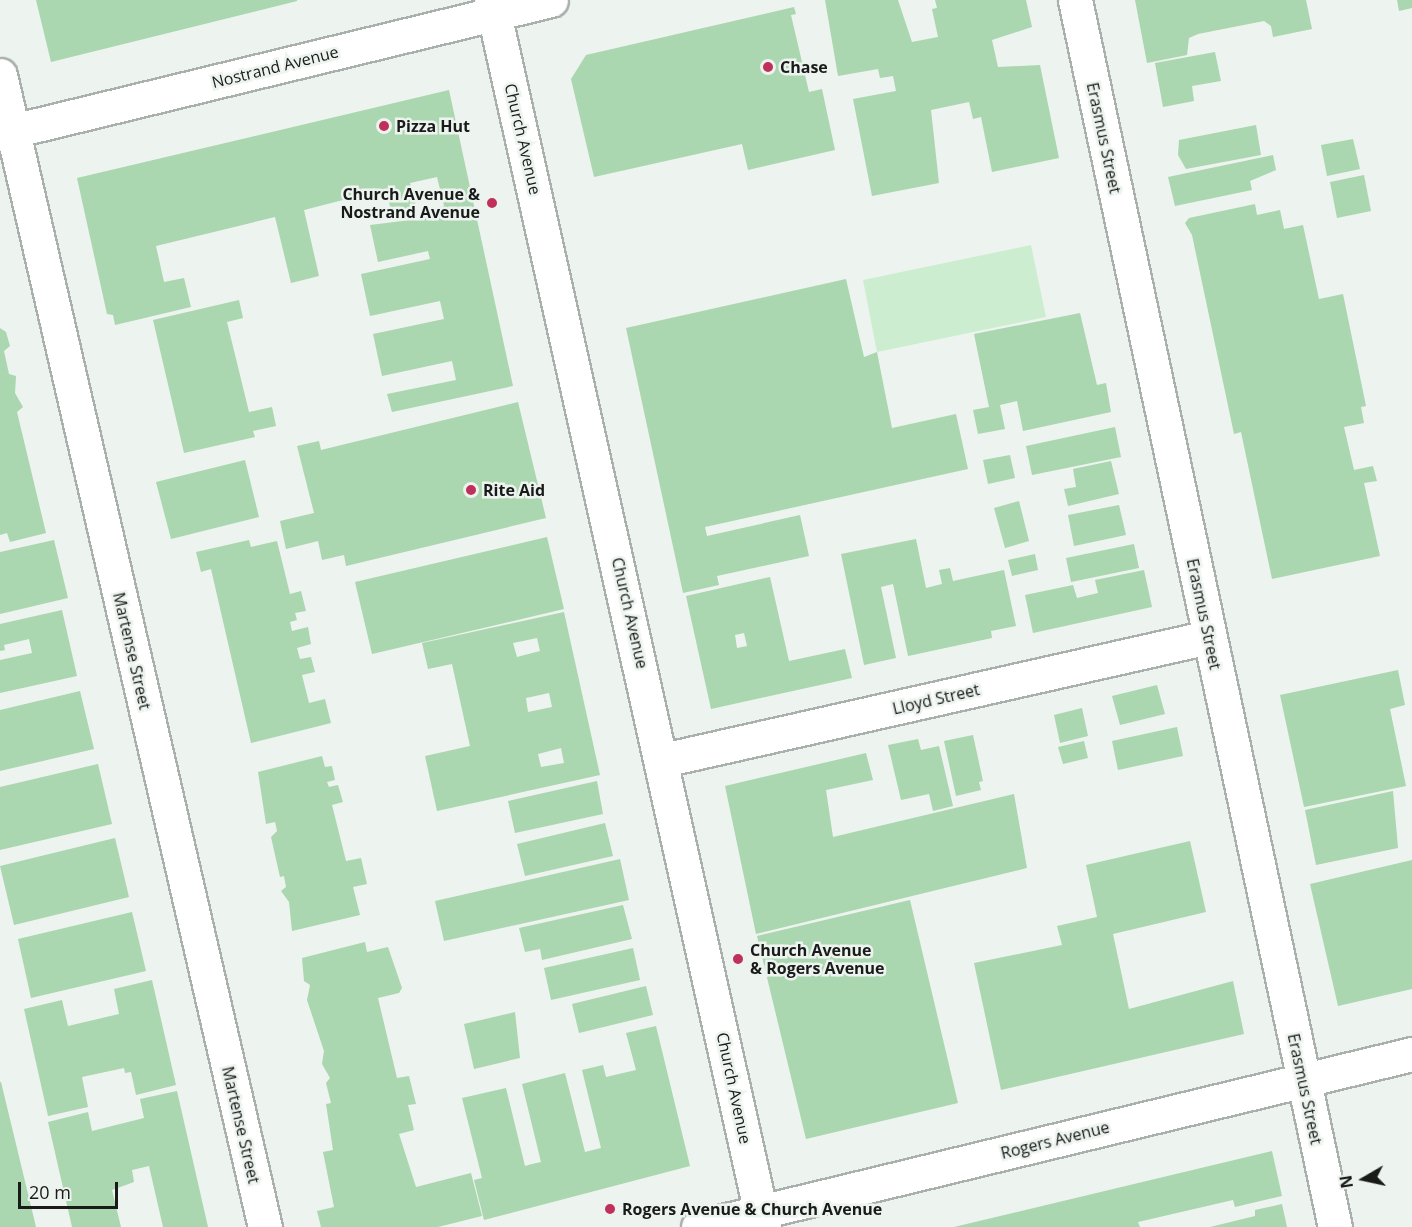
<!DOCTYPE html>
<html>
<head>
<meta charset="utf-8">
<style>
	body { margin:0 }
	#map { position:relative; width:1412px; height:1227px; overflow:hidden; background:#edf3ee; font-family:"Open Sans",sans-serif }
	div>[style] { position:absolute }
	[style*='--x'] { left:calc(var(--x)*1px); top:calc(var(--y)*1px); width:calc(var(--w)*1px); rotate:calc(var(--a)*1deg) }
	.green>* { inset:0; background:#cdedd1 }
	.building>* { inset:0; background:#aad6b0 }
	.roads { filter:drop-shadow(2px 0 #aab0ab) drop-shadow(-2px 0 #aab0ab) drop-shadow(0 2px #aab0ab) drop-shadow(0 -2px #aab0ab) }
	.minor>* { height:33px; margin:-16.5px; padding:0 16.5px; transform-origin:16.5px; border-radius:16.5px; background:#fff }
	.major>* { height:33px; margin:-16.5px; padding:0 16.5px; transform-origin:16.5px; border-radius:16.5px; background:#fff }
	.dots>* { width:16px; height:16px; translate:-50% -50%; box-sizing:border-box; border:3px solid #edf3ee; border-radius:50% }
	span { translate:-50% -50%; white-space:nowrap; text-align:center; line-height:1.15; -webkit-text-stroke:5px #edf3ee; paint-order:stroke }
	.street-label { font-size:16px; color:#181b19 }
	.poi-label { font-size:16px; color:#181b19; font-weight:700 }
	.left { translate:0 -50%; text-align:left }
	.right { translate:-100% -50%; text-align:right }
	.north { position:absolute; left:1334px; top:1149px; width:60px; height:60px; -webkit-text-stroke:4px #edf3ee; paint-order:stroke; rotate:261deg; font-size:16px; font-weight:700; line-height:24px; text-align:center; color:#181b19 }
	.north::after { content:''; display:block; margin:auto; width:21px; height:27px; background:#181b19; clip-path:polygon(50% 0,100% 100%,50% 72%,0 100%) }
	.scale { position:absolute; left:18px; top:1182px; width:100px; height:27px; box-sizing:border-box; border:3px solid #181b19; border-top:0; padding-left:8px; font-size:18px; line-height:21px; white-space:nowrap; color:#181b19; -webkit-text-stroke:4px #edf3ee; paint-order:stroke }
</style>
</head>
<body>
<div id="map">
	<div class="green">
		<i style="clip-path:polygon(1031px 245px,1046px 317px,877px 352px,863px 280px)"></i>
	</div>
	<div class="building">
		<i style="clip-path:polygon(36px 0,297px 0,297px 1px,51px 62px)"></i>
		<i style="clip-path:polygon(825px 0,898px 0,912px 42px,938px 37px,932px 9px,937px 8px,935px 0,1026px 0,1032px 27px,992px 40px,998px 67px,1040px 65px,1059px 158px,992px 172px,981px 117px,973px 119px,969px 102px,931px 110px,939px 183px,872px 196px,853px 99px,896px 91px,893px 76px,880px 78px,878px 69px,838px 76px)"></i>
		<i style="clip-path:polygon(1135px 0,1306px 0,1312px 29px,1273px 37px,1271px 26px,1264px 21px,1198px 34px,1189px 38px,1187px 55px,1147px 63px)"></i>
		<i style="clip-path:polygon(1397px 0,1412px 0,1412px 8px,1399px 11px)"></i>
		<i style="clip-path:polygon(794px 7px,796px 14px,791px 15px,809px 92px,822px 89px,835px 150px,748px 170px,742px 144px,594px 177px,571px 79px,586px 55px)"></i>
		<i style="clip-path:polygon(1215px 52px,1221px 81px,1192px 86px,1194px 101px,1163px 107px,1155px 63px)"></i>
		<i style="clip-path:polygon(449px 90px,513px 386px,392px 412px,387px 394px,456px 380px,452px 361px,382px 376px,373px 334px,444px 319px,440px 301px,370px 316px,361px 274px,430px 259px,428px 251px,378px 262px,370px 225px,435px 217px,433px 209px,444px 206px,437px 177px,410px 183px,417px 209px,392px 215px,386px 189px,304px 210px,319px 276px,291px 283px,275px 217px,156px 246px,164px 282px,184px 278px,191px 307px,115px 325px,113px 315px,107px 314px,77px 178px)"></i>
		<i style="clip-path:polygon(1256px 125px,1261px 155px,1186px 169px,1178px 155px,1179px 140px)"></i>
		<i style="clip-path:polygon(1353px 139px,1360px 169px,1327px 176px,1321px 145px)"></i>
		<i style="clip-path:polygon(1273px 155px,1276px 170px,1250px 181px,1252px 190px,1175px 206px,1168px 177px)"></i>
		<i style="clip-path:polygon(1364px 175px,1371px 211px,1337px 218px,1330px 182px)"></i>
		<i style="clip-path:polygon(1255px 204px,1257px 215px,1280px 210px,1284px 229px,1303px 225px,1319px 299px,1343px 294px,1366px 406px,1361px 407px,1364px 423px,1344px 427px,1354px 470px,1373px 466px,1377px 481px,1364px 483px,1380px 556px,1272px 579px,1241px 432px,1234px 434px,1192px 235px,1185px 223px,1189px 218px)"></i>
		<i style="clip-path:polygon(846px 279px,864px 357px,877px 352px,892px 428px,956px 414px,968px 469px,705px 527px,707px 536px,800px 515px,809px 556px,717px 576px,719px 585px,683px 593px,626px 328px)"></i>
		<i style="clip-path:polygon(239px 300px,243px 318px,227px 322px,249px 412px,272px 407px,276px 426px,253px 431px,255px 437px,184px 453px,153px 320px)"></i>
		<i style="clip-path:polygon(1080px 313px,1097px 385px,1106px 383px,1111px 412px,1023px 431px,1017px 401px,1000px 405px,1005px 429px,978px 434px,973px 410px,989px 407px,974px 334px)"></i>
		<i style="clip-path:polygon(0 328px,6px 332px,10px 346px,4px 351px,9px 374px,16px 376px,15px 393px,23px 407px,17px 412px,46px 533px,10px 542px,7px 533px,0 535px)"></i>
		<i style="clip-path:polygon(518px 402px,546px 518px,346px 566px,344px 555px,322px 560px,318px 541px,286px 549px,280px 521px,314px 513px,297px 446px,319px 441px,321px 450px)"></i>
		<i style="clip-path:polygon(1115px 427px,1121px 457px,1032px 475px,1026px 446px)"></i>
		<i style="clip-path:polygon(1010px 455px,1015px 478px,988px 484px,983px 460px)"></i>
		<i style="clip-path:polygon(245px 460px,259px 517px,171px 539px,156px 482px)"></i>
		<i style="clip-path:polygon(1111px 461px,1119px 494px,1068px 506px,1064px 489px,1076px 487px,1073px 469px)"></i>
		<i style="clip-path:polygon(1019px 501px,1029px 541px,1005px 548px,994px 508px)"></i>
		<i style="clip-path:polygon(1119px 505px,1126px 535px,1074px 546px,1068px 515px)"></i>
		<i style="clip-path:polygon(547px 537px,564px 609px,372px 654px,355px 582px)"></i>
		<i style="clip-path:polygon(916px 539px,926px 588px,942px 584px,939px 570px,950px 568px,953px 581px,1004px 570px,1016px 626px,991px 631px,992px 638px,908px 656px,893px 584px,881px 587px,896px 658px,864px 665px,841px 554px)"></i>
		<i style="clip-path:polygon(54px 540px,68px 598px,0 614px,0 552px)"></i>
		<i style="clip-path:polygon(249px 540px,251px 547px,277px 541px,290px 594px,301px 591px,306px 611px,295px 613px,297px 620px,290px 622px,292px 631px,308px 627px,311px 644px,297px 648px,300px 659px,311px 657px,315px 672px,302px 675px,309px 703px,325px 699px,331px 723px,251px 743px,211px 569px,201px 572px,196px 552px)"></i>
		<i style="clip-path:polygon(1134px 544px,1139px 568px,1071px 582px,1066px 558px)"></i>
		<i style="clip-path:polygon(1035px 554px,1038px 570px,1012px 576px,1008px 560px)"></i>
		<i style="clip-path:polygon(1144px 570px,1152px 607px,1033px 633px,1025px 595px,1073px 585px,1077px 598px,1098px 593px,1095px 580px)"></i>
		<i style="clip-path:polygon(evenodd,770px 577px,789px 661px,845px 649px,852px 678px,711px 709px,686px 596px,770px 577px,744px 633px,747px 646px,737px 648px,735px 635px,744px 633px)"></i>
		<i style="clip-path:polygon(62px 610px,77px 676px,0 693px,0 660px,32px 653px,29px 639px,4px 645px,5px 650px,0 651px,0 624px)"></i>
		<i style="clip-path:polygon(evenodd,564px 612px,600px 775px,437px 811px,425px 756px,470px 746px,452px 664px,428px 669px,422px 643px,564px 612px,537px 638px,540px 651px,517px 657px,513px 643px,537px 638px,564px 612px,549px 693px,552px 707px,528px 712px,526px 698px,549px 693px,564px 612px,561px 748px,564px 763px,541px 767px,538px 754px,561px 748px)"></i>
		<i style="clip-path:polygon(1398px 670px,1405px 705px,1390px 709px,1406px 786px,1304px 807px,1280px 695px)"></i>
		<i style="clip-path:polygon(1157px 685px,1165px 714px,1120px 725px,1112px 696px)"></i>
		<i style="clip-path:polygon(80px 691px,94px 749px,0 771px,0 710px)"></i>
		<i style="clip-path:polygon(1082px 708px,1088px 736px,1060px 743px,1054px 715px)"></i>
		<i style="clip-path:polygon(1177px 727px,1183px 756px,1118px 770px,1112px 741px)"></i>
		<i style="clip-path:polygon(973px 735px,983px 781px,979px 782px,981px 790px,956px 796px,944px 741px)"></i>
		<i style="clip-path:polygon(918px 739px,921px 750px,939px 746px,953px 806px,933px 811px,929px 794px,901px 800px,888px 745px)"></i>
		<i style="clip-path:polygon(1084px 741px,1088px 758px,1063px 764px,1058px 747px)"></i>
		<i style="clip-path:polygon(866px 753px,873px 780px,826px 790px,833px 837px,1014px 794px,1027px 868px,756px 934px,725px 786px)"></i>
		<i style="clip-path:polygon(322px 756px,325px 767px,332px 766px,335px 780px,327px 782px,329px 787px,338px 785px,343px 802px,332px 805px,346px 861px,361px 858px,367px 884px,353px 887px,360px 915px,292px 931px,289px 902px,281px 891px,286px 887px,284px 876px,280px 877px,271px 837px,277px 831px,275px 822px,266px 824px,258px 772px)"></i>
		<i style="clip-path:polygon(98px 764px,112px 824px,0 850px,0 787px)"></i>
		<i style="clip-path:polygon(597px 781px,603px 814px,515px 833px,508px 801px)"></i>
		<i style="clip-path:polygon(1393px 791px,1398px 848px,1316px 865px,1305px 810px)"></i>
		<i style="clip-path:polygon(605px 823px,613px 856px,525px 876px,517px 844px)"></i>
		<i style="clip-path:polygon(115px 838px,129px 897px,14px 925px,0 866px)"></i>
		<i style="clip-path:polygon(1190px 841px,1206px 912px,1113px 934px,1129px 1009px,1233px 981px,1244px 1034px,1001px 1090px,974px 963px,1062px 945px,1057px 926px,1097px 917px,1086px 865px)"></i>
		<i style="clip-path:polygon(620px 859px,629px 900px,444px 941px,435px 901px)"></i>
		<i style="clip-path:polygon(1412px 860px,1412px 989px,1338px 1006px,1310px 884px)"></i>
		<i style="clip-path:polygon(910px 900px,958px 1103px,806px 1139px,757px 936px)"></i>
		<i style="clip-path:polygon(623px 905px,632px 939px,542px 960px,540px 949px,525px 952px,519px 928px)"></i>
		<i style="clip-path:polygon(132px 912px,146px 971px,31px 998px,18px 939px)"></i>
		<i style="clip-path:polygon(365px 942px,367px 952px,388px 947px,402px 988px,399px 993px,378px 998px,397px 1078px,409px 1076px,416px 1104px,408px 1105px,414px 1130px,399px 1134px,416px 1187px,471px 1173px,482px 1216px,438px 1227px,321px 1227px,317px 1211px,334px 1207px,323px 1152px,333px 1150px,326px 1104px,331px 1103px,326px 1083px,330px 1078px,322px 1064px,324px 1051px,307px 1000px,310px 985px,304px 981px,302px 958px)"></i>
		<i style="clip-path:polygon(633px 948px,640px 980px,551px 1000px,544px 968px)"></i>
		<i style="clip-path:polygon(152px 980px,176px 1085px,136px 1095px,131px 1072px,125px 1073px,124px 1068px,82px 1077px,88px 1107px,48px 1116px,24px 1009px,62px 1000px,68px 1026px,119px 1014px,114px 989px)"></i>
		<i style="clip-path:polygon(646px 986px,653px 1015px,579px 1033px,572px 1004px)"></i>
		<i style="clip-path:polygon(515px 1012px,520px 1058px,474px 1069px,464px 1024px)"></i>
		<i style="clip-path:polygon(656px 1026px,690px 1166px,484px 1220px,474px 1180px,482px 1178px,462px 1098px,506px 1088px,525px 1166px,532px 1164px,541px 1162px,522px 1084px,565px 1073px,585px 1152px,601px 1148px,582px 1070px,603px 1065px,606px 1077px,636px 1070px,626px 1033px)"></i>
		<i style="clip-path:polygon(0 1082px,1px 1082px,36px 1227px,0 1227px)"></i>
		<i style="clip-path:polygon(177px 1091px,208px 1227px,163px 1227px,149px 1166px,132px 1170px,134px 1182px,112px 1190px,121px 1227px,72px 1227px,48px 1122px,88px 1112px,92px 1131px,144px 1118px,140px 1099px)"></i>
		<i style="clip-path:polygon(1272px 1151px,1282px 1196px,1235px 1207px,1233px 1200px,1138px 1222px,1140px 1227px,954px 1227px)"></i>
		<i style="clip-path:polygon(1282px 1204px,1287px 1227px,1210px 1227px,1255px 1216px,1255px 1210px)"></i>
	</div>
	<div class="roads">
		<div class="minor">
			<i style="--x:1075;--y:0;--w:1254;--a:78.04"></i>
			<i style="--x:0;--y:75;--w:1182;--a:77.05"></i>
			<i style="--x:663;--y:760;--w:560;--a:-12.7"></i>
		</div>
		<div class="major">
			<i style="--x:491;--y:0;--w:1257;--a:77.46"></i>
			<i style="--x:0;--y:134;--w:567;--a:-13.67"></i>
			<i style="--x:698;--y:1227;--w:735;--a:-13.62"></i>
		</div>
	</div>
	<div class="dots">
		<i style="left:768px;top:67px;background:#bf305b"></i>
		<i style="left:384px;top:126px;background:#bf305b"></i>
		<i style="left:492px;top:203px;background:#bf305b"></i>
		<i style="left:471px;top:490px;background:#bf305b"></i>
		<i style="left:738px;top:959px;background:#bf305b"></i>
		<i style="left:610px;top:1209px;background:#bf305b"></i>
	</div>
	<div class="street-label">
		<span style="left:275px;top:67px;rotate:-14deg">Nostrand Avenue</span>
		<span style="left:1104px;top:138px;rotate:78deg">Erasmus Street</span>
		<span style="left:523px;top:139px;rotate:77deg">Church Avenue</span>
		<span style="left:630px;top:613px;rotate:77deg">Church Avenue</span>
		<span style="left:1204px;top:614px;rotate:78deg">Erasmus Street</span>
		<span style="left:132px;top:651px;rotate:77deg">Martense Street</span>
		<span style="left:936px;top:699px;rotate:-13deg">Lloyd Street</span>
		<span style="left:734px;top:1088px;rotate:78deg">Church Avenue</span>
		<span style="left:1305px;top:1089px;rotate:78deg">Erasmus Street</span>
		<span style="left:241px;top:1125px;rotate:77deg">Martense Street</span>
		<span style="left:1055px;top:1140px;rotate:-14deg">Rogers Avenue</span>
	</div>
	<div class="poi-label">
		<span class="left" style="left:780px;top:67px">Chase</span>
		<span class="left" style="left:396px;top:126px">Pizza Hut</span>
		<span class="right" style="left:480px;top:203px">Church Avenue &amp;<br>Nostrand Avenue</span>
		<span class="left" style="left:483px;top:490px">Rite Aid</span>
		<span class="left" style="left:750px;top:959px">Church Avenue<br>&amp; Rogers Avenue</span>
		<span class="left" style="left:622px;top:1209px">Rogers Avenue &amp; Church Avenue</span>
	</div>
	<div class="north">N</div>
	<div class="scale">20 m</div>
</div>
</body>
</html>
